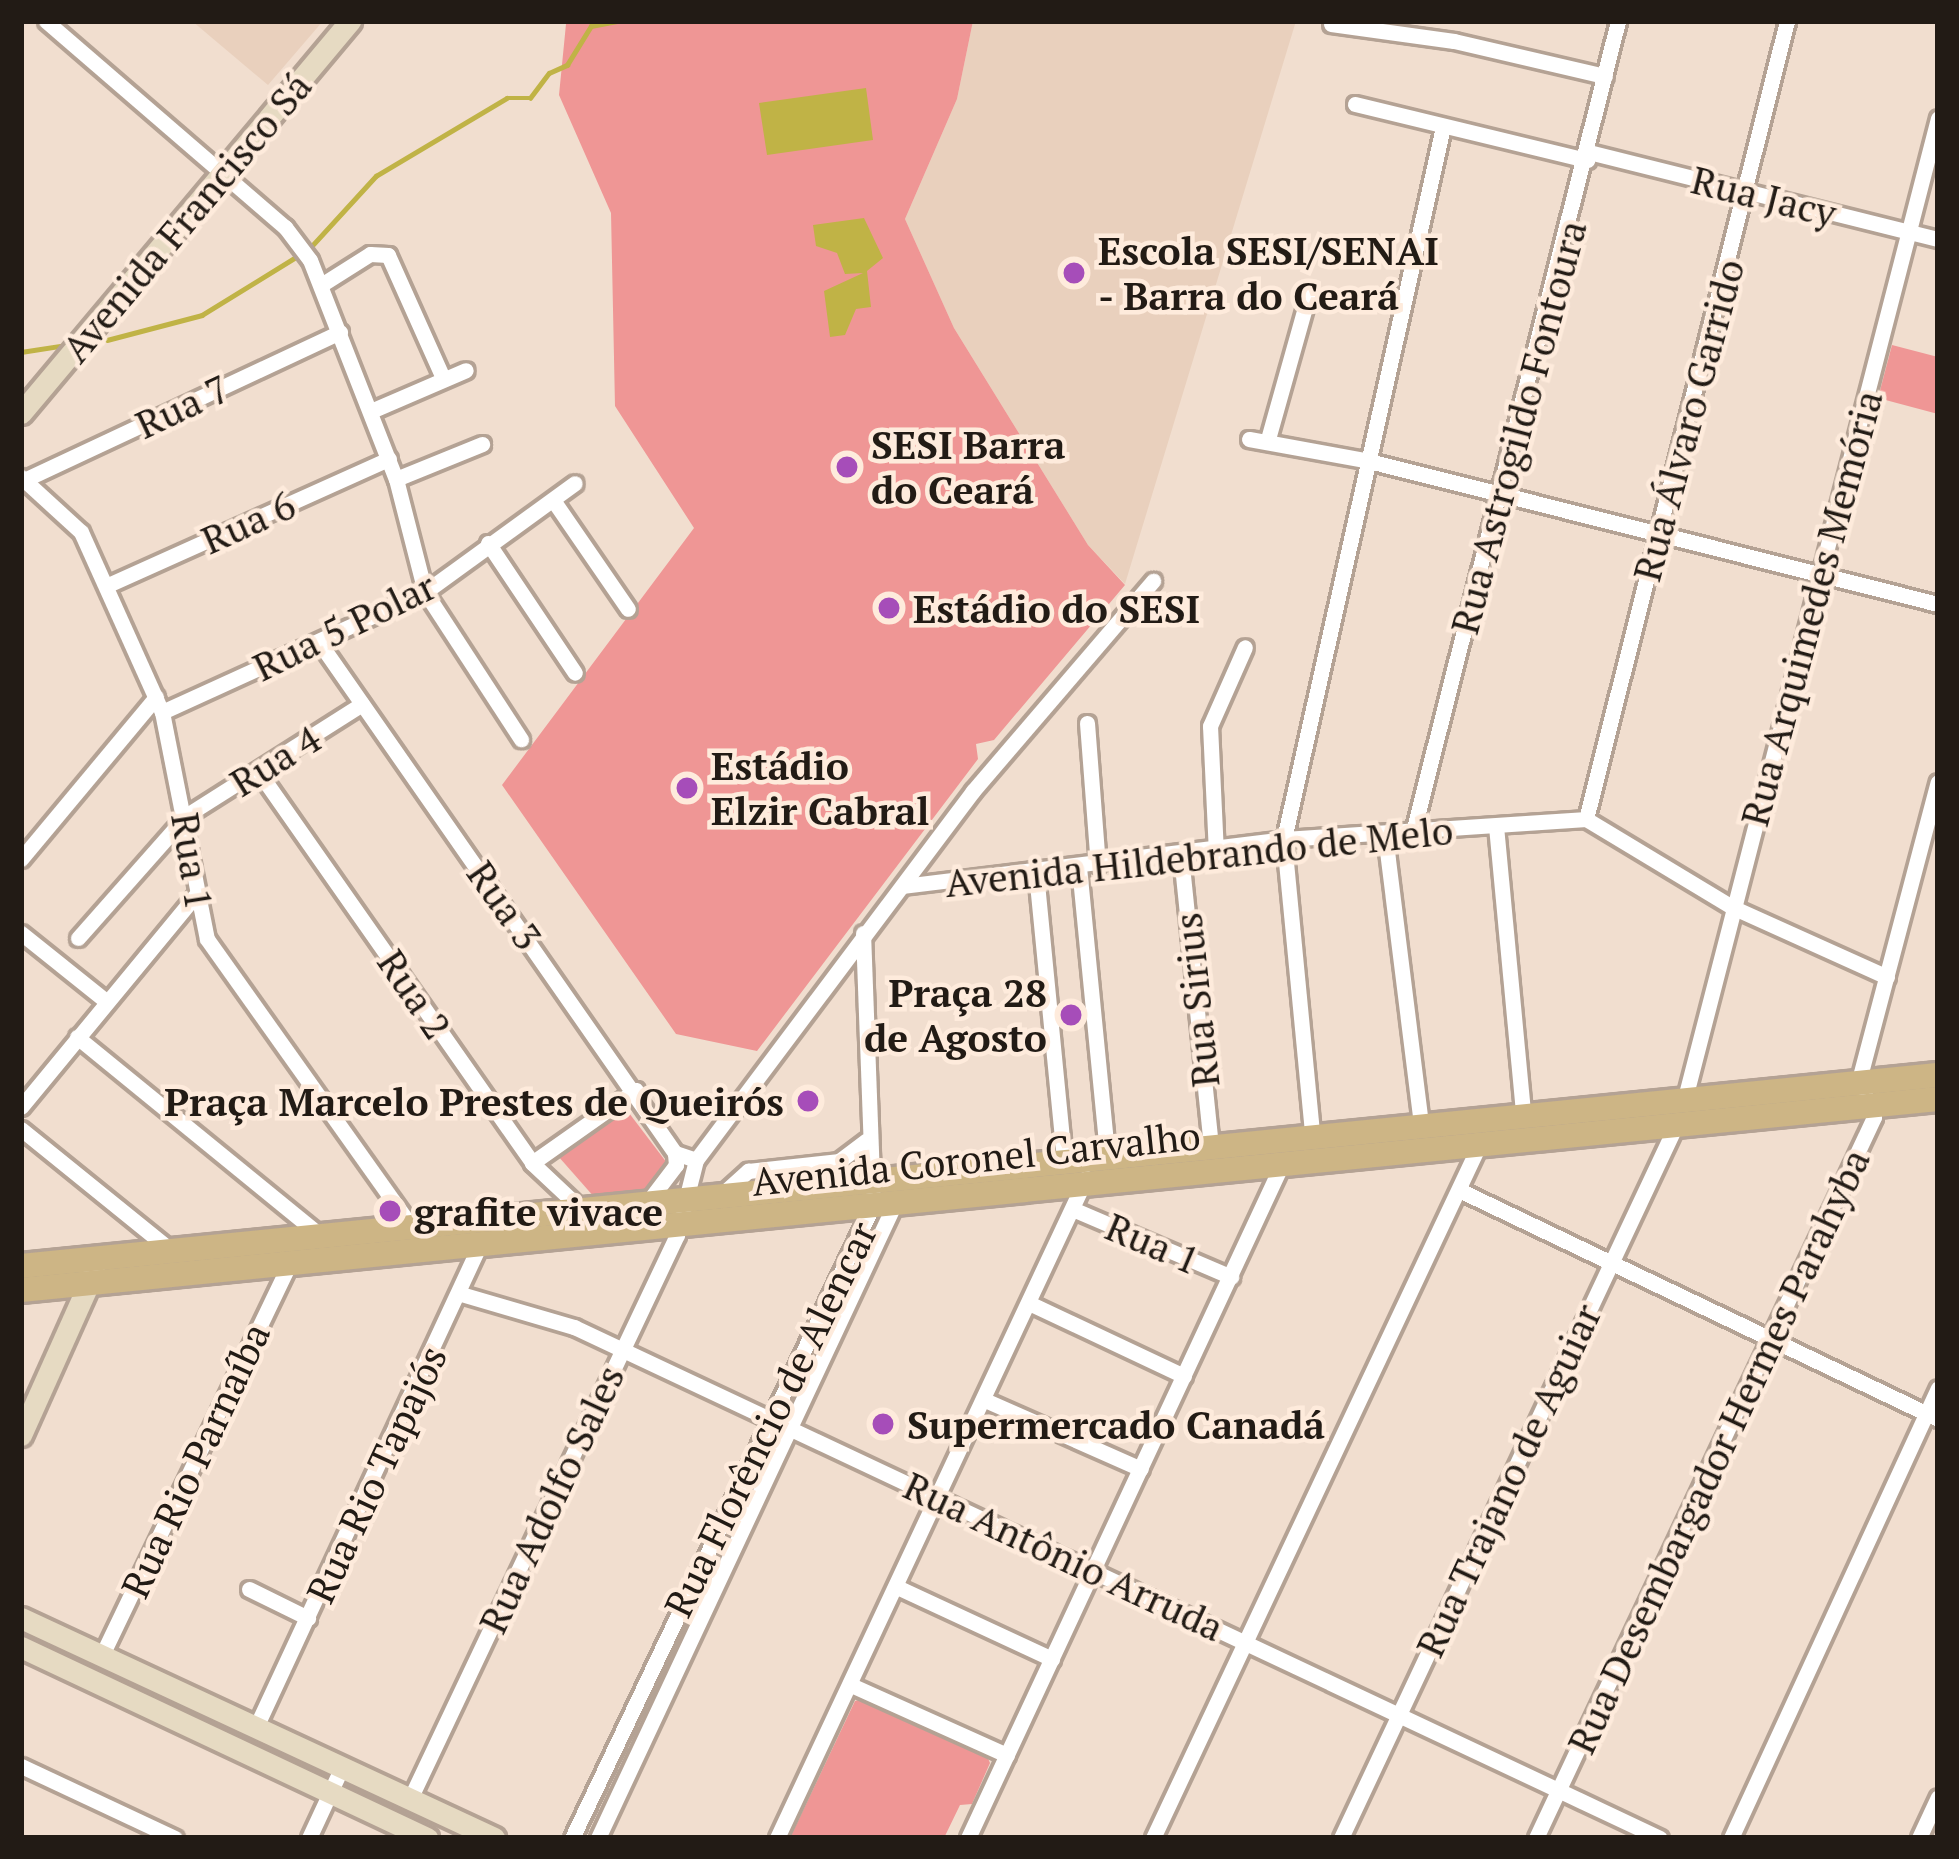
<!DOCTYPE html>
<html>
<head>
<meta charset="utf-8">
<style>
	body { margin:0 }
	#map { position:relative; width:1959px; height:1859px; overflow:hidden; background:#f1decf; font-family:"PT Serif",serif }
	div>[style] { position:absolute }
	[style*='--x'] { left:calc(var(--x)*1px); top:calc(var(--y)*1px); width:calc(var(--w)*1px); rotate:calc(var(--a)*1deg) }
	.built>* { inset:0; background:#e9d0bd }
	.green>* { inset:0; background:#ef9695 }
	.water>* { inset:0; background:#c0b346 }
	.stream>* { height:4.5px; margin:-2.25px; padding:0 2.25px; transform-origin:2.25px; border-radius:2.25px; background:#c0b346 }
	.roads { filter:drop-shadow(3px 0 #b4a294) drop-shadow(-3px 0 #b4a294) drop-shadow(0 3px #b4a294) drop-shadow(0 -3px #b4a294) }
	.street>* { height:15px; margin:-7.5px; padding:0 7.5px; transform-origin:7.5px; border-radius:7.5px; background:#fff }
	.secondary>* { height:21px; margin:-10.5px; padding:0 10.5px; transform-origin:10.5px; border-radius:10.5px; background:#e6dac2 }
	.primary>* { height:24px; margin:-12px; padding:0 12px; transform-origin:12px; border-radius:12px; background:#cdb585 }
	.dots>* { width:33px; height:33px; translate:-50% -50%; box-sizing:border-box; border:6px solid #feebdc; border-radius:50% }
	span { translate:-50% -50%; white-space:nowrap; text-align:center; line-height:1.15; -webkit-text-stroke:9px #feebdc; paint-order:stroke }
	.street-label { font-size:39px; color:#221b15 }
	.poi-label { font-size:39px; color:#221b15; font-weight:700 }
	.left { translate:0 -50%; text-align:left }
	.right { translate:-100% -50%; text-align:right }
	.frame { position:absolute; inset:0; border:24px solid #221b15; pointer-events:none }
</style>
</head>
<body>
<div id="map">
	<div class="built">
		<i style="clip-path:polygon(192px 21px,323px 21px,268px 85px)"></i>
		<i style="clip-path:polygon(973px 21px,1296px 21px,1125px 584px,1088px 545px,954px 328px,905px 219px,957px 99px)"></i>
	</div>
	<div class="green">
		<i style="clip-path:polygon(973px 21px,957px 99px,905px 219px,954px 328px,1088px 545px,1125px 585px,994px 740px,976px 744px,978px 759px,757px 1051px,676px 1034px,502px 785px,694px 528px,615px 406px,611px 213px,559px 95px,566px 24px)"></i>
		<i style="clip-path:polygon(1892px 345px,1938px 357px,1938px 414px,1878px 398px)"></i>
		<i style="clip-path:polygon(626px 1109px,667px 1163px,640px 1195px,595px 1198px,558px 1156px)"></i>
		<i style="clip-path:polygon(868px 1697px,985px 1751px,990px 1763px,972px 1804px,960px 1805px,944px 1838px,790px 1838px,855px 1701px)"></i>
	</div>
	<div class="water">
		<i style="clip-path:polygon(866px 88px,873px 140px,767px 155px,759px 103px)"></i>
		<i style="clip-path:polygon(864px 218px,883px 258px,867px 271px,871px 307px,856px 309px,845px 335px,830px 337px,824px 291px,863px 273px,845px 274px,837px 253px,816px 246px,813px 225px)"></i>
	</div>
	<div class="stream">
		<i style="--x:309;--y:249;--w:99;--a:-47.5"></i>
		<i style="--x:376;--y:176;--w:152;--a:-30.8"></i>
		<i style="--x:507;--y:98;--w:23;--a:0"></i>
		<i style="--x:530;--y:98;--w:31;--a:-53"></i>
		<i style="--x:549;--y:73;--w:20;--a:-24"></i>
		<i style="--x:567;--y:65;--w:46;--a:-58.4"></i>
		<i style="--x:591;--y:26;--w:26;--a:-11"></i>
		<i style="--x:107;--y:340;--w:98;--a:-14.7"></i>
		<i style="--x:202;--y:315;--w:114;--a:-31.7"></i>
		<i style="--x:21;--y:352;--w:46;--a:-8.8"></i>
	</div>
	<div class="roads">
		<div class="street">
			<i style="--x:46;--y:21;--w:316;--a:40.8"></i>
			<i style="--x:285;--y:227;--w:41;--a:52.9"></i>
			<i style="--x:310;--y:260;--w:235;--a:68.6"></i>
			<i style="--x:396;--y:479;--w:117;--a:75.6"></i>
			<i style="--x:425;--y:592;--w:176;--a:56.9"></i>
			<i style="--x:1331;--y:24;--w:124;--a:7.9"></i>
			<i style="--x:1454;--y:41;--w:155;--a:13.1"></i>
			<i style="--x:1355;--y:104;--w:239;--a:13.6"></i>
			<i style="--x:1589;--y:152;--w:360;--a:14"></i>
			<i style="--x:321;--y:285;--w:58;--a:-32.3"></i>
			<i style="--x:370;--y:254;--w:18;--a:3"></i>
			<i style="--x:388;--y:255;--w:135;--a:65.9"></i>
			<i style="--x:371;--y:411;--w:103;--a:-23.3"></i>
			<i style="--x:1249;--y:439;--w:118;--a:10.3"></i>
			<i style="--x:1365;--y:460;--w:591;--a:14.11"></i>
			<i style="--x:1268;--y:439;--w:148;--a:-74.3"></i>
			<i style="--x:21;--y:477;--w:81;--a:42.5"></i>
			<i style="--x:81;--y:532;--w:197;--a:65.8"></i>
			<i style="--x:162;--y:712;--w:231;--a:78.8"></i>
			<i style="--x:207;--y:939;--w:352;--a:54.6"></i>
			<i style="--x:396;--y:479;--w:93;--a:-22.1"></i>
			<i style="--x:24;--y:480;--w:349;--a:-25.1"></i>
			<i style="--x:553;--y:500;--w:132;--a:55.5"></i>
			<i style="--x:488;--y:543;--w:156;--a:56.2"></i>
			<i style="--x:108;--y:585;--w:308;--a:-24.2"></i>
			<i style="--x:319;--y:642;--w:623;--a:55.14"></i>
			<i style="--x:675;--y:1153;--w:22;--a:18"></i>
			<i style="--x:162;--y:712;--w:289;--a:-24.5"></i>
			<i style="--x:425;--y:592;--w:185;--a:-36"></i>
			<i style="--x:1087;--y:723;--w:142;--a:85.6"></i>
			<i style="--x:258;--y:771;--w:478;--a:55"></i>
			<i style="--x:532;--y:1163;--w:67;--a:43.2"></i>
			<i style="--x:1586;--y:819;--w:823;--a:-75.86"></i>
			<i style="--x:1496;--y:826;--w:286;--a:84.6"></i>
			<i style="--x:1413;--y:832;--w:837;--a:-75.81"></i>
			<i style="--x:1385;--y:835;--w:289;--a:82.9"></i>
			<i style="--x:1216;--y:853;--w:127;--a:-92.7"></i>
			<i style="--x:1210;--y:726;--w:86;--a:-66.1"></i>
			<i style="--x:1181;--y:856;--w:290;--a:84.1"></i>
			<i style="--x:21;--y:859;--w:211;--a:-50.2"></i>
			<i style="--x:1079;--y:867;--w:289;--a:84.4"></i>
			<i style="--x:1036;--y:873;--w:288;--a:84.4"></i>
			<i style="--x:903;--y:886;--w:384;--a:-7"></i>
			<i style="--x:1284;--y:839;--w:303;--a:-3.8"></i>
			<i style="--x:1586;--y:819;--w:170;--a:31.1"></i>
			<i style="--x:1732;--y:907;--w:170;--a:24.3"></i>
			<i style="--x:21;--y:933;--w:109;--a:38.7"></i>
			<i style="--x:78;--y:938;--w:164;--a:-48.5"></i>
			<i style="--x:187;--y:815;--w:207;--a:-32.4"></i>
			<i style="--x:77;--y:1037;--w:313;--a:39.2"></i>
			<i style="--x:1685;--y:1098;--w:1012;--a:-75.52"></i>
			<i style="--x:21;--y:1107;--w:275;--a:-50.5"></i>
			<i style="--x:21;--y:1129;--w:189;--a:39"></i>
			<i style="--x:1312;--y:1132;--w:294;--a:-95.5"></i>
			<i style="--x:1284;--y:839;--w:730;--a:-77.41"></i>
			<i style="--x:532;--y:1163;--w:127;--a:-35.1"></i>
			<i style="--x:1459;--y:1190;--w:531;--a:25.55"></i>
			<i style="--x:720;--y:1196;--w:38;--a:-42"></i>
			<i style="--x:748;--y:1171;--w:92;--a:-6.3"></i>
			<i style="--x:839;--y:1161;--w:34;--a:-37"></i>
			<i style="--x:647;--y:1203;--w:48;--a:-52.7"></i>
			<i style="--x:676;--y:1165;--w:12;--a:-95"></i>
			<i style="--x:1075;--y:1210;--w:170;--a:23.2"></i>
			<i style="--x:461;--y:1294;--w:118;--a:16.3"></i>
			<i style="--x:574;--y:1327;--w:1200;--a:25.2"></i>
			<i style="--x:1031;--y:1304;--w:169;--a:25.2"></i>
			<i style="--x:987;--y:1401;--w:168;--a:23.8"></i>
			<i style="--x:897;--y:1587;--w:171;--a:24.9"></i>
			<i style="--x:249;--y:1589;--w:66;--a:26.2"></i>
			<i style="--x:102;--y:1655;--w:431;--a:-64.4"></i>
			<i style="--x:851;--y:1685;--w:171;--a:24.2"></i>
			<i style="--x:256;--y:1727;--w:537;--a:-65.11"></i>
			<i style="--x:21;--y:1766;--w:170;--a:25.1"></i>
			<i style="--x:410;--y:1799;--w:624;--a:-64.67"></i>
			<i style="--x:677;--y:1235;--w:77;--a:-75.8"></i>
			<i style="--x:696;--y:1160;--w:461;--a:-53.1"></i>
			<i style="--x:973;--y:791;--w:277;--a:-49.4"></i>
			<i style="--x:309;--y:1838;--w:78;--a:-65.1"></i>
			<i style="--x:572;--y:1838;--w:701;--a:-64.57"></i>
			<i style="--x:873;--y:1205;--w:272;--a:-92.1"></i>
			<i style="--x:598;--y:1838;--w:701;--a:-64.93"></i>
			<i style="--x:777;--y:1838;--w:729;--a:-64.91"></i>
			<i style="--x:968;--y:1838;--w:746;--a:-65.02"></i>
			<i style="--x:1153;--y:1838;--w:768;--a:-64.8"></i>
			<i style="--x:1341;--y:1838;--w:790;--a:-64.83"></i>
			<i style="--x:1536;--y:1838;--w:796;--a:-64.88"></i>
			<i style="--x:1874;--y:1117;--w:40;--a:-112"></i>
			<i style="--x:1859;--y:1080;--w:308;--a:-75.2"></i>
			<i style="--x:1731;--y:1838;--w:495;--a:-65.3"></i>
			<i style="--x:1919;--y:1838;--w:45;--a:-65.1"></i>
		</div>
		<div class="secondary">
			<i style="--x:21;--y:413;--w:512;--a:-49.99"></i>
			<i style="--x:21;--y:1435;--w:179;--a:-65.9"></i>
			<i style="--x:21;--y:1618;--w:522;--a:24.94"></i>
			<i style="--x:21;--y:1647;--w:449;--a:25.2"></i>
		</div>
		<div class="primary">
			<i style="--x:21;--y:1266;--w:1926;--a:-5.69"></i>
			<i style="--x:21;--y:1290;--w:1926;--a:-5.69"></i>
		</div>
	</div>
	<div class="dots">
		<i style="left:1074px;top:273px;background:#a64db9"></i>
		<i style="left:847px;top:467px;background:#a64db9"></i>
		<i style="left:889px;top:608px;background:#a64db9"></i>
		<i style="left:687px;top:788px;background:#a64db9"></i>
		<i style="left:1071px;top:1015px;background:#a64db9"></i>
		<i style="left:808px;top:1101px;background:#a64db9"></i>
		<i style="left:390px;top:1211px;background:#a64db9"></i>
		<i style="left:883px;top:1424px;background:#a64db9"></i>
	</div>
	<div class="street-label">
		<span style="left:1764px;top:196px;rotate:14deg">Rua Jacy</span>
		<span style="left:186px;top:217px;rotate:-50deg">Avenida Francisco Sá</span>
		<span style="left:182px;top:406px;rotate:-25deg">Rua 7</span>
		<span style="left:1688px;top:420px;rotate:-75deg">Rua Álvaro Garrido</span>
		<span style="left:1518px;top:427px;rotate:-75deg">Rua Astrogildo Fontoura</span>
		<span style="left:248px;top:522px;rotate:-24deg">Rua 6</span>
		<span style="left:1811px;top:608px;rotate:-75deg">Rua Arquimedes Memória</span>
		<span style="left:344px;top:626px;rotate:-26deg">Rua 5 Polar</span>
		<span style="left:275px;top:760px;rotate:-32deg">Rua 4</span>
		<span style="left:1199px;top:856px;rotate:-6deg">Avenida Hildebrando de Melo</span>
		<span style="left:193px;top:861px;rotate:81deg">Rua 1</span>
		<span style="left:505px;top:905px;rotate:55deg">Rua 3</span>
		<span style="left:415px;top:994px;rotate:56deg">Rua 2</span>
		<span style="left:1196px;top:1000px;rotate:-96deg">Rua Sirius</span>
		<span style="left:976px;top:1158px;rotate:-6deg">Avenida Coronel Carvalho</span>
		<span style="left:1153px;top:1243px;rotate:23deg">Rua 1</span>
		<span style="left:770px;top:1419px;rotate:-64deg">Rua Florêncio de Alencar</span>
		<span style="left:1718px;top:1451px;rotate:-65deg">Rua Desembargador Hermes Parahyba</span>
		<span style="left:195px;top:1460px;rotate:-65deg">Rua Rio Parnaíba</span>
		<span style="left:376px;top:1474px;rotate:-65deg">Rua Rio Tapajós</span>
		<span style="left:1508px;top:1480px;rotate:-65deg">Rua Trajano de Aguiar</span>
		<span style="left:551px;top:1499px;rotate:-65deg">Rua Adolfo Sales</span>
		<span style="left:1064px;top:1556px;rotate:25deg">Rua Antônio Arruda</span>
	</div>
	<div class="poi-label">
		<span class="left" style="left:1098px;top:273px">Escola SESI/SENAI<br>- Barra do Ceará</span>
		<span class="left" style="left:871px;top:467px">SESI Barra<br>do Ceará</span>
		<span class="left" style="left:913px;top:608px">Estádio do SESI</span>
		<span class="left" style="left:711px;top:788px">Estádio<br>Elzir Cabral</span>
		<span class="right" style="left:1047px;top:1015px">Praça 28<br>de Agosto</span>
		<span class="right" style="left:784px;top:1101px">Praça Marcelo Prestes de Queirós</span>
		<span class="left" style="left:414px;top:1211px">grafite vivace</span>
		<span class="left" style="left:907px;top:1424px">Supermercado Canadá</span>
	</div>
	<div class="frame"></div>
</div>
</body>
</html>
